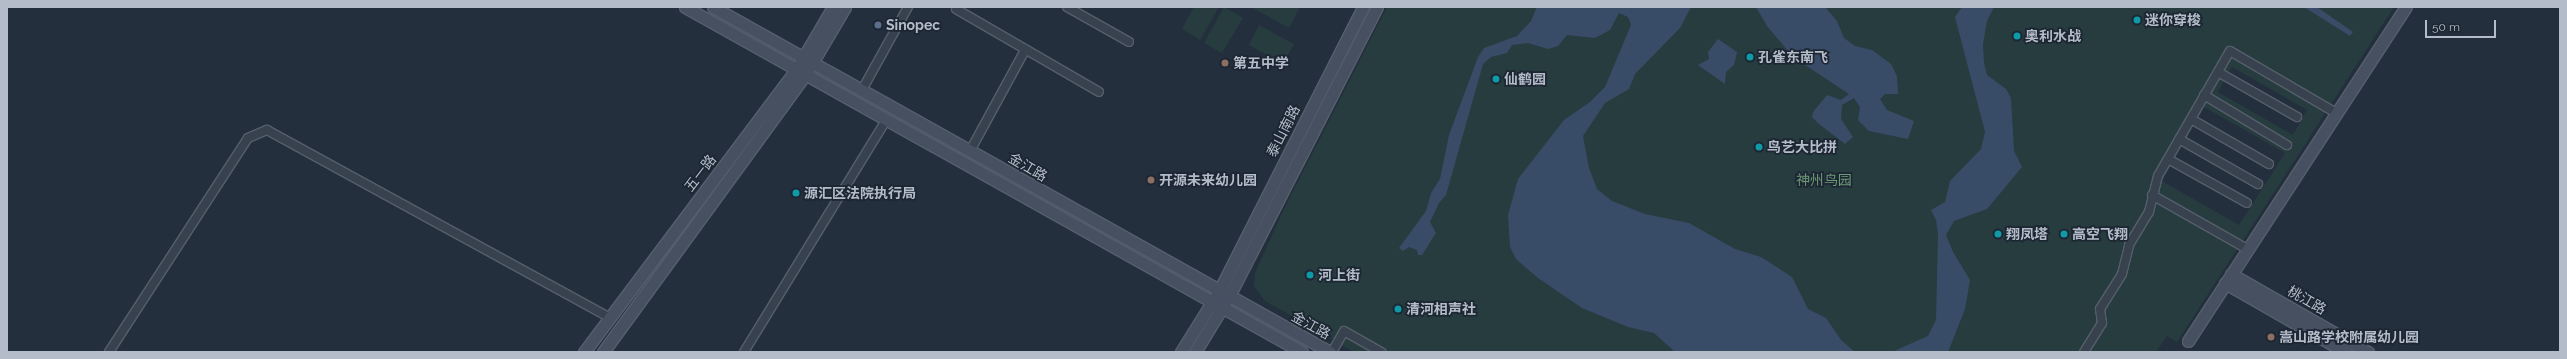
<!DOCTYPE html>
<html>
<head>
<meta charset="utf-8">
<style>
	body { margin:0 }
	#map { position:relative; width:2567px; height:359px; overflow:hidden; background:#242f3e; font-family:Raleway,"Noto Sans SC",sans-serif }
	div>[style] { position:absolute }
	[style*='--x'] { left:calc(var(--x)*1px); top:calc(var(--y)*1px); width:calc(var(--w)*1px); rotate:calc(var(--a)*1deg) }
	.green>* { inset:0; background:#263c3f }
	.water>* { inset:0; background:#394c67 }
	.roads { filter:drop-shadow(1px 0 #565f6c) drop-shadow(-1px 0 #565f6c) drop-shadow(0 1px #565f6c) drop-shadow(0 -1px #565f6c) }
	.street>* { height:8px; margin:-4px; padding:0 4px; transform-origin:4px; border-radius:4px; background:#38414e }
	.secondary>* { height:11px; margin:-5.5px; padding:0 5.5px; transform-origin:5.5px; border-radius:5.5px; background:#465061 }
	.dots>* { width:11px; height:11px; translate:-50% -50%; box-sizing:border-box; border:2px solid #1d2633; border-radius:50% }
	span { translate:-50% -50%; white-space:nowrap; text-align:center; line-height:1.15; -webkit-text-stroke:3.5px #1d2633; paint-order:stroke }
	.poi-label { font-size:14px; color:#b4bcc9; font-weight:700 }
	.left { translate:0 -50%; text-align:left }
	.street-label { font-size:14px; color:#b4bcc9 }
	.park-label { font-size:14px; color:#6b9a76 }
	.frame { position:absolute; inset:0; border:8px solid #b4bcc9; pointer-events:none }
	.scale { position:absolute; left:2425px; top:20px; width:71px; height:18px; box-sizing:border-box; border:2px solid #b4bcc9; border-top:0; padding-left:5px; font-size:12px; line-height:14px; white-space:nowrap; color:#b4bcc9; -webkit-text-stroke:3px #1d2633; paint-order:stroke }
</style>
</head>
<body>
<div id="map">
	<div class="green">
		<i style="clip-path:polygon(1194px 7px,1219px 7px,1200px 40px,1182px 29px)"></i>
		<i style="clip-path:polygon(1224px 7px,1243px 18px,1222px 53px,1204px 43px)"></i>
		<i style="clip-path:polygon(1251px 7px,1300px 7px,1289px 28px)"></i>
		<i style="clip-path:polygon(evenodd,1387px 7px,2394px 7px,2177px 342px,2167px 336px,2156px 352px,1354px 352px,1265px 301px,1254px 286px,1255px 273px,1282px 213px,1387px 7px,2232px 67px,2307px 110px,2293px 135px,2218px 92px,2232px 67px,1387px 7px,2204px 107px,2285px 153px,2239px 225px,2162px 181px,2204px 107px)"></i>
		<i style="clip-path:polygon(1259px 25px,1294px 44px,1283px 64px,1249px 45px)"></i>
	</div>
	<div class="water">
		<i style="clip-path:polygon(1537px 7px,1691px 7px,1680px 28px,1635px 74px,1629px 89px,1605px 103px,1583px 136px,1589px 168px,1597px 189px,1612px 201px,1645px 214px,1689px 223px,1735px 249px,1761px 257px,1792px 277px,1808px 309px,1826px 318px,1841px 340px,1855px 352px,1675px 352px,1654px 333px,1628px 327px,1582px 308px,1538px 278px,1516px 259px,1510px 247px,1508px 215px,1518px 179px,1564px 120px,1590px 102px,1605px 87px,1631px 25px,1628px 17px,1619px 13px,1610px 30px,1595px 38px,1567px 35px,1558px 46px,1548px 49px,1528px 43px,1512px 45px,1507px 53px,1491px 57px,1483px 64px,1446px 195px,1439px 203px,1430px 222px,1436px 233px,1422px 255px,1418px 255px,1417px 250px,1409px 247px,1403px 251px,1399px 248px,1426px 211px,1431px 193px,1440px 179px,1449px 135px,1478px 57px,1484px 48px,1517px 36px,1531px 21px)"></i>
		<i style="clip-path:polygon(1756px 7px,1825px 7px,1837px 21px,1844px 38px,1855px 46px,1872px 50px,1891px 64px,1897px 76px,1898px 94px,1885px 94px,1880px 99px,1887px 110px,1914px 121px,1908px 139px,1869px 131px,1858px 120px,1860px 107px,1854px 98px,1842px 105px,1841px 119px,1853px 137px,1845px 144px,1819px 124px,1812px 117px,1813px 112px,1827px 95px,1841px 100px,1849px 94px,1793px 57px,1767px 26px)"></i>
		<i style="clip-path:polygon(1962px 7px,1994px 7px,1987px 21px,1983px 44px,1984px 63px,1987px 75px,2006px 89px,2011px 98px,2014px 151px,2022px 167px,1987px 209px,1954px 221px,1946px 235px,1953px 252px,1970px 280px,1965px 309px,1948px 352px,1892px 352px,1928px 336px,1936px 320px,1938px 234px,1936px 220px,1931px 210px,1945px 202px,1950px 181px,1981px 149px,1985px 132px,1955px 17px)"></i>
		<i style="clip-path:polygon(2304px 7px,2317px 7px,2353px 32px,2350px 36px)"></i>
		<i style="clip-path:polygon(1718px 39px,1737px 52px,1734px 65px,1726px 72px,1725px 84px,1698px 65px,1709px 59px,1708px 52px)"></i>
	</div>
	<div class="roads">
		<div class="street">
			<i style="--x:1067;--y:7;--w:71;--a:29.4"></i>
			<i style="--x:956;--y:9;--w:165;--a:30.1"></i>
			<i style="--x:2218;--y:72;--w:91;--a:29.7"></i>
			<i style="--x:862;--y:90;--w:95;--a:-61"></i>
			<i style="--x:2204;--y:95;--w:97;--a:31.1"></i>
			<i style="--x:2191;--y:119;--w:90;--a:30"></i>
			<i style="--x:2179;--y:139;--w:91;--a:29.7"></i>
			<i style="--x:970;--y:151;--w:115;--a:-61.4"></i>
			<i style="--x:2168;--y:159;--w:90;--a:29.1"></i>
			<i style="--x:2152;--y:195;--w:109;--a:29.6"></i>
			<i style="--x:109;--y:352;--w:255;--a:-57"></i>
			<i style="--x:248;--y:138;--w:21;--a:-23"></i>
			<i style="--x:267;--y:130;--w:391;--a:28.7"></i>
			<i style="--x:744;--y:352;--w:272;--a:-58.5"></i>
			<i style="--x:1332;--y:352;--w:24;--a:-60"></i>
			<i style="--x:1344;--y:331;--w:43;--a:29.6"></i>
			<i style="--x:2084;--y:352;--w:34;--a:-58"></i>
			<i style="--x:2102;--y:323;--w:14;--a:-98"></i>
			<i style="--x:2100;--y:309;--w:41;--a:-57.8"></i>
			<i style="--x:2122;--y:274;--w:30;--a:-76"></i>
			<i style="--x:2129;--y:245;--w:39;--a:-59"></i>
			<i style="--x:2149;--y:212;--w:37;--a:-76"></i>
			<i style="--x:2158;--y:176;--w:144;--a:-60.1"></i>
			<i style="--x:2230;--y:51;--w:123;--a:30.3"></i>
		</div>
		<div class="secondary">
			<i style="--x:685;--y:7;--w:707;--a:29.21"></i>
			<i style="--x:713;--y:7;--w:707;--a:29.21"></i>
			<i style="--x:2231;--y:274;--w:158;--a:29.7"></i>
			<i style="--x:2225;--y:283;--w:139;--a:29.7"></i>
			<i style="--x:2188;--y:341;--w:399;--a:-56.9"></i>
			<i style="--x:584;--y:352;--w:353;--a:-53.1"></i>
			<i style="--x:796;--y:70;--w:73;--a:-59.6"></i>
			<i style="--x:603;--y:352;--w:343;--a:-53.9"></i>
			<i style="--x:805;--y:75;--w:79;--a:-59.5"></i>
			<i style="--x:1181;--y:352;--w:72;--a:-58.1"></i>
			<i style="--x:1219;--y:291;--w:318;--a:-63.1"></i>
			<i style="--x:1195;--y:352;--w:66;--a:-58.7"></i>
			<i style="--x:1229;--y:296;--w:325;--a:-62.9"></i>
		</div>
	</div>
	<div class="dots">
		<i style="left:2137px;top:20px;background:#0f9aa8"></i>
		<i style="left:878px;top:25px;background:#5c6f8a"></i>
		<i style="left:2017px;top:36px;background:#0f9aa8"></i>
		<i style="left:1750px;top:57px;background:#0f9aa8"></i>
		<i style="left:1225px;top:63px;background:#8d6e63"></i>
		<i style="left:1496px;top:79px;background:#0f9aa8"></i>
		<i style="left:1759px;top:147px;background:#0f9aa8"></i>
		<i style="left:1151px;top:180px;background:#8d6e63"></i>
		<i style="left:796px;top:193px;background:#0f9aa8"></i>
		<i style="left:1998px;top:234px;background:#0f9aa8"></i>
		<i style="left:2064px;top:234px;background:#0f9aa8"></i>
		<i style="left:1310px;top:275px;background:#0f9aa8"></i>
		<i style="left:1398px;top:309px;background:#0f9aa8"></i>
		<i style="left:2271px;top:337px;background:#8d6e63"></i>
	</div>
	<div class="poi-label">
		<span class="left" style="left:2145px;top:20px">迷你穿梭</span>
		<span class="left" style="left:886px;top:25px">Sinopec</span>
		<span class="left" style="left:2025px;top:36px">奥利水战</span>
		<span class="left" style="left:1758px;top:57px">孔雀东南飞</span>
		<span class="left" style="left:1233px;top:63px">第五中学</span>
		<span class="left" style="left:1504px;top:79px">仙鹤园</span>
		<span class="left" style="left:1767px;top:147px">鸟艺大比拼</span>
		<span class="left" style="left:1159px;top:180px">开源未来幼儿园</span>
		<span class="left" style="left:804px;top:193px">源汇区法院执行局</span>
		<span class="left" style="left:2006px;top:234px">翔凤塔</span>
		<span class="left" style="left:2072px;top:234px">高空飞翔</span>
		<span class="left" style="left:1318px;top:275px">河上街</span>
		<span class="left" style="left:1406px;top:309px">清河相声社</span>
		<span class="left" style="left:2279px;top:337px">嵩山路学校附属幼儿园</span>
	</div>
	<div class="street-label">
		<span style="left:1283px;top:131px;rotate:-63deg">泰山南路</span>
		<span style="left:1028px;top:167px;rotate:30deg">金江路</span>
		<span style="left:700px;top:173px;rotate:-53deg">五一路</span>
		<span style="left:2307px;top:300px;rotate:30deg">桃江路</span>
		<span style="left:1311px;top:325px;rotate:29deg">金江路</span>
	</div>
	<div class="park-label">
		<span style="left:1824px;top:180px">神州鸟园</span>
	</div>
	<div class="frame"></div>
	<div class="scale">50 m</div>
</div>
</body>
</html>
